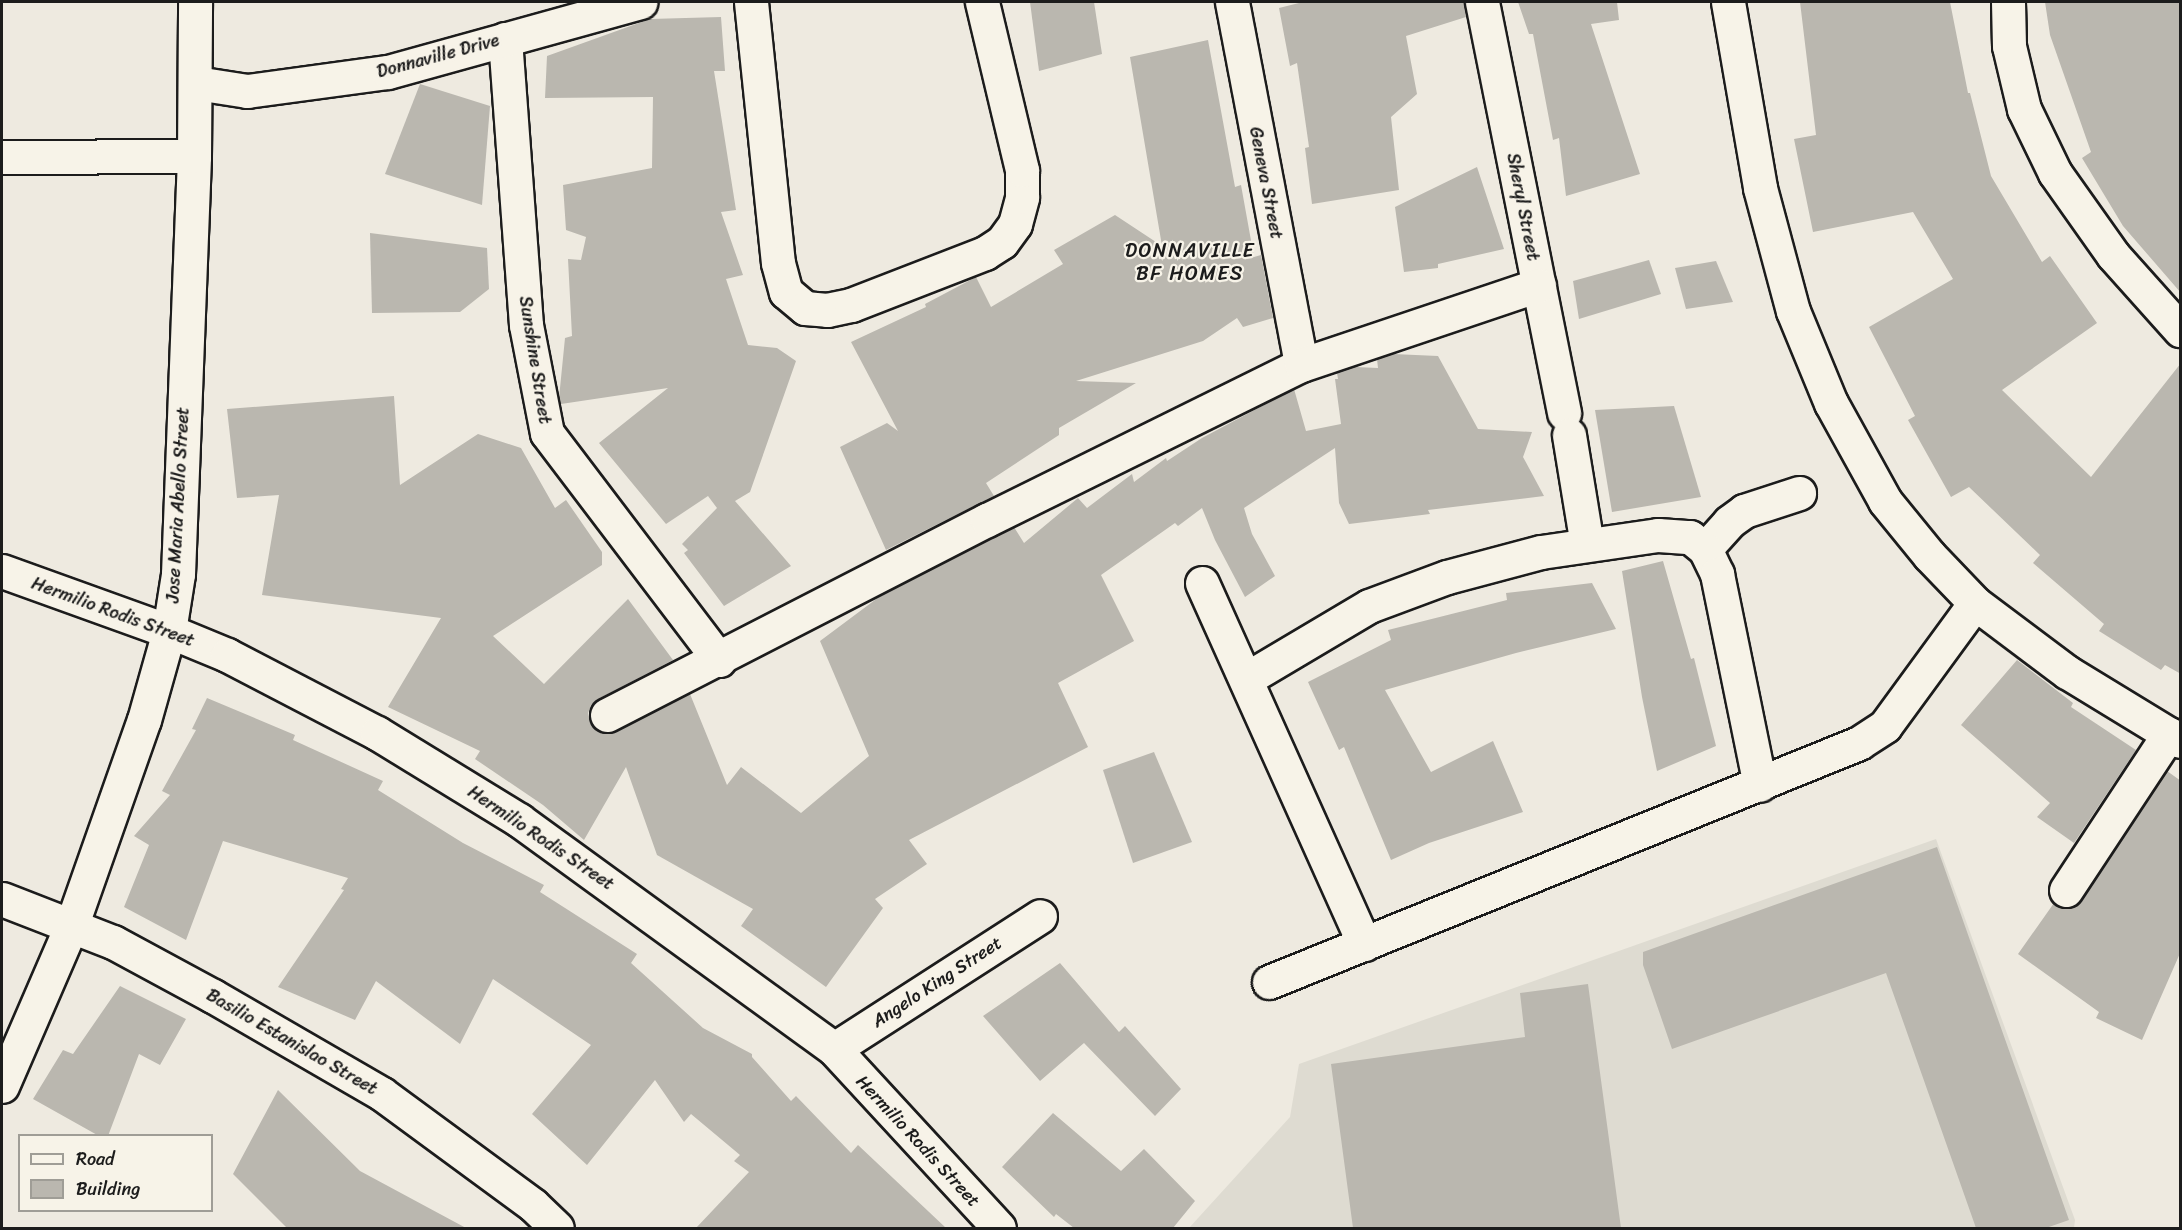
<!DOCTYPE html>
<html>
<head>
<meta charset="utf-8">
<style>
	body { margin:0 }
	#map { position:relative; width:2182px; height:1230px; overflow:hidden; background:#eeeae0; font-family:Sriracha,sans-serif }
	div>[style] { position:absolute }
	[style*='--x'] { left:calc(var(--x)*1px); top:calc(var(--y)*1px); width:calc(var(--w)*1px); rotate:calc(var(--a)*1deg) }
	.built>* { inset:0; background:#dedbd1 }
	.building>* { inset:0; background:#bab7af }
	.roads { filter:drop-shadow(2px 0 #1c1c1c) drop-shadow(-2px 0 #1c1c1c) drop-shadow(0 2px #1c1c1c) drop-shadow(0 -2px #1c1c1c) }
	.minor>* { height:33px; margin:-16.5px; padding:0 16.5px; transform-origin:16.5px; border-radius:16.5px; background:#f7f3e8 }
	span { translate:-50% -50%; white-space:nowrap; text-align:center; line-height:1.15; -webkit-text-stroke:4.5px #f7f3e8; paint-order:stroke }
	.street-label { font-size:18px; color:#1c1c1c }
	.neighbourhood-label { font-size:20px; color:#1c1c1c; letter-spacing:1.5px }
	.frame { position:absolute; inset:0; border:3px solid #1c1c1c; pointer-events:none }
	.legend { position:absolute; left:18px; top:1134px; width:195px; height:78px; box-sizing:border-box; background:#f7f3e8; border:2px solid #9f9d96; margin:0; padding:8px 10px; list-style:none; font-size:18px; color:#1c1c1c }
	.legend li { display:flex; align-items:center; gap:12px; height:30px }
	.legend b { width:30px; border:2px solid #9f9d96 }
</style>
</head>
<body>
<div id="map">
	<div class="built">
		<i style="clip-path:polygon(1936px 839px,2075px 1220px,2074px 1228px,1189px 1228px,1290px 1117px,1299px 1064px)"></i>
	</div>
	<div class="building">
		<i style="clip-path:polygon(1030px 2px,1094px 2px,1102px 54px,1039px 71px)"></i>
		<i style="clip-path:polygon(1303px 2px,1464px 2px,1466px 17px,1406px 36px,1417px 94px,1391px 117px,1399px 190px,1312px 204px,1305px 148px,1309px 147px,1297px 63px,1290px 66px,1279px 8px)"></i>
		<i style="clip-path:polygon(1518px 2px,1617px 2px,1619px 20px,1591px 24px,1640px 174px,1566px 196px,1559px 138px,1553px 140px,1533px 34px,1529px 34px)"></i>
		<i style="clip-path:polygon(1800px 2px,1950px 2px,1968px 93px,1970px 93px,1991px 176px,2042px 262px,2050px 256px,2097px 323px,2002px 390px,2091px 477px,2181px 363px,2181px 674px,2165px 665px,2161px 670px,2099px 631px,2104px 624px,2033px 563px,2040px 555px,1969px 487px,1951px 497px,1908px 420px,1915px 416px,1869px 327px,1953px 279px,1913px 212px,1813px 232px,1794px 139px,1816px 135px)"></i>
		<i style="clip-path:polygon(2045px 2px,2181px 2px,2181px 293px,2123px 226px,2082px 158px,2091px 152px,2050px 35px)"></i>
		<i style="clip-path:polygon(721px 17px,725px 71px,714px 71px,736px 210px,721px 212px,743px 275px,726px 279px,748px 345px,777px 348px,796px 361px,750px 492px,735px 501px,791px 566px,724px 606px,684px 553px,688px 550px,682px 544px,717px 508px,708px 496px,666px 524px,599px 443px,668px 388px,561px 404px,559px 398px,565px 338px,572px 336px,568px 259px,581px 260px,586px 237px,566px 230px,563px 185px,652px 168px,653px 97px,545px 98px,547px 56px,650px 19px)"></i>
		<i style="clip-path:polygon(1208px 40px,1235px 187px,1241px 185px,1254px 257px,1261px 255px,1273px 318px,1243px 327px,1237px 318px,1203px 341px,1076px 381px,1136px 383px,1059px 428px,1059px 435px,986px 483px,994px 496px,886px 550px,840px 447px,887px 423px,898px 431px,851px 342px,926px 307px,925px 304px,976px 277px,991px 307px,1063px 264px,1054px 250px,1115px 215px,1162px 246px,1130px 57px)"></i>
		<i style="clip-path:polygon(420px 84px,490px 106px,482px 205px,385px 174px)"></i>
		<i style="clip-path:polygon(1477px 167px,1504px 249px,1438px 264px,1438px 268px,1404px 272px,1395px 207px)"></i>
		<i style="clip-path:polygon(370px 233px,487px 248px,489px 289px,460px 312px,372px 313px)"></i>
		<i style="clip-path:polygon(1649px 260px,1661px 294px,1579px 319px,1573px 281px)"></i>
		<i style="clip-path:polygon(1716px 261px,1733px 302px,1686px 309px,1675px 268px)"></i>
		<i style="clip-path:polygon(1393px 354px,1438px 356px,1478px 429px,1532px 432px,1523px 457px,1544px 496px,1428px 510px,1430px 514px,1349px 524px,1339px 503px,1335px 448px,1244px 508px,1252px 534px,1275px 576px,1245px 597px,1215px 540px,1202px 508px,1178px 526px,1175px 523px,1101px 575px,1134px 641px,1058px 683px,1088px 747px,909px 840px,927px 864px,875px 899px,883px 908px,826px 987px,741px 926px,753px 909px,657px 855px,626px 767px,584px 840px,543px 805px,475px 759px,480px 751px,388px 707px,441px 618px,262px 595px,279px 495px,237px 498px,227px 409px,394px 396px,400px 485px,478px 434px,521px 448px,555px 508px,566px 500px,602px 552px,602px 565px,493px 636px,544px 684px,628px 599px,673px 660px,598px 699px,591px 705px,588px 713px,591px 724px,597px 731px,607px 734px,615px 732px,690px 694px,727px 785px,741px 767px,801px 813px,869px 756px,820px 641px,879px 597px,1014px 527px,1024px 543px,1078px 498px,1087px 508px,1132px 474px,1134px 482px,1166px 458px,1167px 461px,1202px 438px,1294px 389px,1306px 431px,1341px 424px,1335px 379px,1338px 379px,1337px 373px,1355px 367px,1378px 368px,1377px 359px)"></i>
		<i style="clip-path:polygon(1674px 406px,1701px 497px,1612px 512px,1595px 410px)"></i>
		<i style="clip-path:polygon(1663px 561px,1691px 659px,1694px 658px,1716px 746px,1657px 771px,1642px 697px,1622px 571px)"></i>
		<i style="clip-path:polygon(1592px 583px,1616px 629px,1516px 653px,1385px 690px,1431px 772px,1493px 741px,1523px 812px,1429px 843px,1391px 860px,1344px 747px,1339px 750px,1308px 682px,1391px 640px,1388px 630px,1507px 600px,1506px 593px)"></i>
		<i style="clip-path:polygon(2017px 660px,2073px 703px,2071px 707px,2136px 750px,2074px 843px,2037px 817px,2050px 803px,1961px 725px)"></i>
		<i style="clip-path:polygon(207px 698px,295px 735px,293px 740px,383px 781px,378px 790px,463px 843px,544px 885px,540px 892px,637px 954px,631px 963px,703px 1028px,752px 1054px,752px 1057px,791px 1101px,796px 1096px,851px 1153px,858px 1145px,946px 1228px,696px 1228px,749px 1172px,734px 1161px,740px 1155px,691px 1114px,684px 1122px,655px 1080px,587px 1165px,532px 1114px,591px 1045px,493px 979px,460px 1044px,376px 981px,355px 1020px,278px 987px,344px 890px,341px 889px,348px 878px,223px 841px,186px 940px,124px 907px,149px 845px,134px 836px,170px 795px,162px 791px,196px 730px,192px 729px)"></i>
		<i style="clip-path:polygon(1154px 752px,1192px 842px,1133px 863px,1103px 770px)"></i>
		<i style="clip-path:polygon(2167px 771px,2181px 781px,2181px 951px,2142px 1040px,2096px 1018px,2099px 1012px,2018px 954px,2054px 903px,2065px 909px,2075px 906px,2082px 900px)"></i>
		<i style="clip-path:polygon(1937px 847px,2069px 1220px,2046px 1228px,1976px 1228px,1886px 973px,1672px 1049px,1643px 965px,1643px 952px)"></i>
		<i style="clip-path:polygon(1060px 963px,1119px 1032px,1125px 1026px,1181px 1089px,1155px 1116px,1084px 1043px,1040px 1081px,983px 1016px)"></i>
		<i style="clip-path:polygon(1588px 984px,1621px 1228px,1353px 1228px,1331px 1064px,1525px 1037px,1520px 993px)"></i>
		<i style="clip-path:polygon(120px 986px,186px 1019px,160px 1065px,139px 1054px,108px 1136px,99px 1136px,33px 1099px,63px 1050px,73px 1054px)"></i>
		<i style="clip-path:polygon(278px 1090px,360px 1171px,466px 1228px,287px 1228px,233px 1174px)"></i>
		<i style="clip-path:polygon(1053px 1113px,1121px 1171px,1144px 1149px,1195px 1201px,1173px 1228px,1074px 1228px,1056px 1214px,1054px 1217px,1002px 1167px)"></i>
	</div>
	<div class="roads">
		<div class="minor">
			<i style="--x:751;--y:2;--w:262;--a:84.1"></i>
			<i style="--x:778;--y:263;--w:30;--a:75"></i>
			<i style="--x:786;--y:292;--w:25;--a:40"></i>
			<i style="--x:805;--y:308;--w:22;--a:5"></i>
			<i style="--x:827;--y:310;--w:25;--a:-12"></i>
			<i style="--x:851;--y:305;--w:144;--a:-21.2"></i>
			<i style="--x:985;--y:253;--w:20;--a:-33"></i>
			<i style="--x:1002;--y:242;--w:22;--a:-54"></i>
			<i style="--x:1015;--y:224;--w:28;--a:-75"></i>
			<i style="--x:1022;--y:197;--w:27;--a:-90"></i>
			<i style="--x:1022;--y:170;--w:173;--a:-103.4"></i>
			<i style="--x:1232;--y:2;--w:369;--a:79.2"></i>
			<i style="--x:1482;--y:2;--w:419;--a:78.7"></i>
			<i style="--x:1728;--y:2;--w:189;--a:80.2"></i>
			<i style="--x:1760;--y:188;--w:127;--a:75"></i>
			<i style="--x:1793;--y:311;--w:100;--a:67.6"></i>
			<i style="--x:1831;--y:403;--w:112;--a:61.1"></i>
			<i style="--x:1885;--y:501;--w:70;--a:50.8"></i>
			<i style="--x:1929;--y:555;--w:66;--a:46.2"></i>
			<i style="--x:1975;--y:603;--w:115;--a:36.9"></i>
			<i style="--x:2067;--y:672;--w:132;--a:31.4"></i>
			<i style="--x:2008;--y:2;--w:44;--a:88.7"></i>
			<i style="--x:2009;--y:46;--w:65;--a:76.6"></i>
			<i style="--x:2024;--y:109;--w:71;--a:64.2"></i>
			<i style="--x:2055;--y:173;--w:100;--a:54.7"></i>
			<i style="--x:2113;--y:255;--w:101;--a:48.2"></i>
			<i style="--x:505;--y:39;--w:287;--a:85.8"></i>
			<i style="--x:526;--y:325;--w:110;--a:79"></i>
			<i style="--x:547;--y:433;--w:285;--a:52.8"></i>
			<i style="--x:196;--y:83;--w:52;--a:8.9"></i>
			<i style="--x:247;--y:91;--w:142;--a:-7.7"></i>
			<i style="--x:388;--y:72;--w:262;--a:-15.5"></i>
			<i style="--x:2;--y:157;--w:192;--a:-0.3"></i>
			<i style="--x:1569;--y:435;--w:111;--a:80.7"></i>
			<i style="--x:1705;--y:549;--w:36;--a:-48"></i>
			<i style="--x:1729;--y:522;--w:19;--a:-36"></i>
			<i style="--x:1744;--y:511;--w:58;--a:-18.1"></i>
			<i style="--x:2;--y:571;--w:177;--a:19.8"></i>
			<i style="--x:169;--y:631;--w:63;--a:22.5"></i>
			<i style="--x:227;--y:655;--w:169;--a:27.5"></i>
			<i style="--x:377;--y:733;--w:167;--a:31.5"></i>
			<i style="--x:519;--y:820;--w:389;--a:36"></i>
			<i style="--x:834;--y:1049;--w:243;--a:47.3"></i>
			<i style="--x:1202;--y:583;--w:396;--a:65.8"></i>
			<i style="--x:1246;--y:679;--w:143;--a:-30.7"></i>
			<i style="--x:1369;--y:606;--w:83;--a:-20.4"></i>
			<i style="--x:1447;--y:577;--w:97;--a:-14.9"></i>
			<i style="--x:1541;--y:552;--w:118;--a:-8.3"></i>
			<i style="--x:1658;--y:535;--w:32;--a:4"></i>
			<i style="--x:1690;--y:537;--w:19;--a:39"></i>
			<i style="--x:1705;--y:549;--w:28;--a:64"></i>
			<i style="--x:1717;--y:574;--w:215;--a:78.5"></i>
			<i style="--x:607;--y:715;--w:427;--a:-27.2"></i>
			<i style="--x:987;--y:520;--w:350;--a:-26.3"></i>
			<i style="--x:1301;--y:365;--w:251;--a:-18.6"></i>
			<i style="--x:2066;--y:890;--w:187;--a:-56.6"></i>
			<i style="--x:2;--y:899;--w:119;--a:21.2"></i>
			<i style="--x:113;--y:942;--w:114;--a:28.4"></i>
			<i style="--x:213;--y:996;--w:195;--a:30.1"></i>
			<i style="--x:382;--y:1094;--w:187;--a:36.3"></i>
			<i style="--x:533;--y:1205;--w:33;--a:44"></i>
			<i style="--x:1269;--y:982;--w:637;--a:-22.05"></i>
			<i style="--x:1859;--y:743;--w:31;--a:-33"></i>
			<i style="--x:1885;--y:726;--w:152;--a:-53.8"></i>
			<i style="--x:834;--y:1049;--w:245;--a:-32.8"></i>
			<i style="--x:2;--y:1086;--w:176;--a:-66.6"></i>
			<i style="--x:72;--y:924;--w:216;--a:-70.6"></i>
			<i style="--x:144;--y:720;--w:92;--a:-74.3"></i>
			<i style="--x:169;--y:631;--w:58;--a:-81"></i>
			<i style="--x:178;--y:574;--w:418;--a:-87.8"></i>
			<i style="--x:194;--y:156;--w:154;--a:-89.6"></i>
		</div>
	</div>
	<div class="street-label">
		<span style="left:438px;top:56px;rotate:-15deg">Donnaville Drive</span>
		<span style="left:1266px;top:183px;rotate:79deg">Geneva Street</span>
		<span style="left:1523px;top:207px;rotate:79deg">Sheryl Street</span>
		<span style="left:535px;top:360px;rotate:81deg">Sunshine Street</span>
		<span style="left:178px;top:505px;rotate:-87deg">Jose Maria Abello Street</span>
		<span style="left:113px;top:612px;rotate:20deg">Hermilio Rodis Street</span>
		<span style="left:541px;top:838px;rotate:34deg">Hermilio Rodis Street</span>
		<span style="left:937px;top:982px;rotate:-33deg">Angelo King Street</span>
		<span style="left:292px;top:1042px;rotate:30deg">Basilio Estanislao Street</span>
		<span style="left:918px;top:1141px;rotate:47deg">Hermilio Rodis Street</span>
	</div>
	<div class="neighbourhood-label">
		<span style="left:1190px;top:262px">DONNAVILLE<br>BF HOMES</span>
	</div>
	<div class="frame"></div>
	<ul class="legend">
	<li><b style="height:8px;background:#f7f3e8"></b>Road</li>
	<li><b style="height:16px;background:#bab7af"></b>Building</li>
	</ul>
</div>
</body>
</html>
